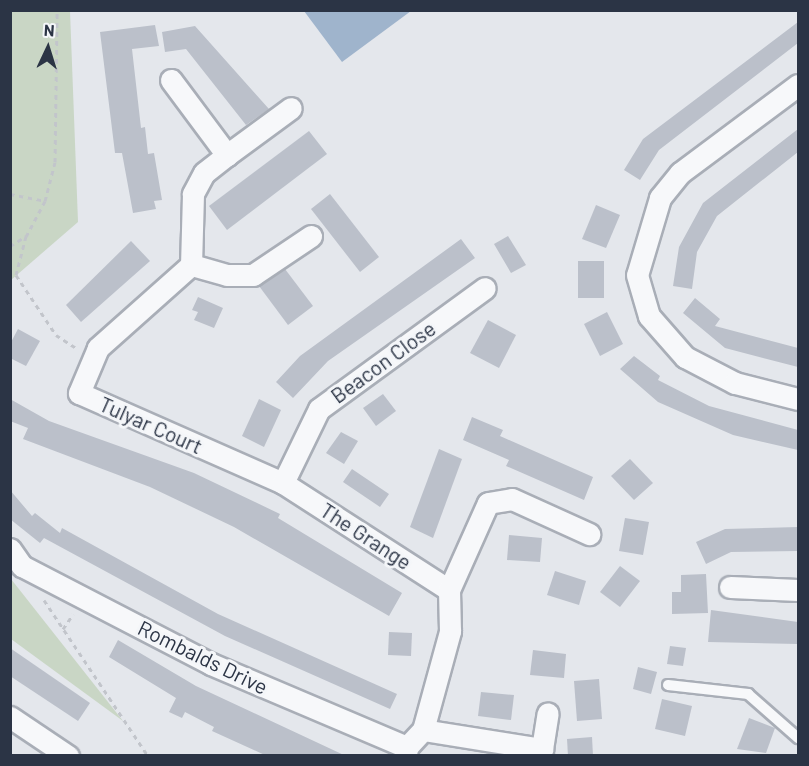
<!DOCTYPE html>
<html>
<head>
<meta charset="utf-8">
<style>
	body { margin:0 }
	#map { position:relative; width:809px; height:766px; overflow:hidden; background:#e4e7ec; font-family:Barlow,sans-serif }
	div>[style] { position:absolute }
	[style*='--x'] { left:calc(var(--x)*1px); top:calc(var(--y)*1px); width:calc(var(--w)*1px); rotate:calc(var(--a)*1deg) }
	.green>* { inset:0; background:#c9d6c5 }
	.water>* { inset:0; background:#9fb4cc }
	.building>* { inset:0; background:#bbc0ca }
	.path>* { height:3px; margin-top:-1.5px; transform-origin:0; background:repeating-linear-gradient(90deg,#c2c5cb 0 4.5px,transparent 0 9px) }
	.roads { filter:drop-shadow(2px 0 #a9aeb7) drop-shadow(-2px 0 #a9aeb7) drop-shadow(0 2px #a9aeb7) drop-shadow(0 -2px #a9aeb7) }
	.lane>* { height:10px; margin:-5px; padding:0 5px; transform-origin:5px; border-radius:5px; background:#f7f8fa }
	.street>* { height:21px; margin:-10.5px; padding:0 10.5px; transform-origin:10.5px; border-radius:10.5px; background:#f7f8fa }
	span { translate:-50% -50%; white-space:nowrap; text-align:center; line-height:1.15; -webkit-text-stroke:6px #f4f6f9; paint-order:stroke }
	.street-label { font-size:21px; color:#2b3445 }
	.frame { position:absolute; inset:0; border:12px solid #2b3445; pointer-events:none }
	.north { position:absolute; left:18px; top:18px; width:60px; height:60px; -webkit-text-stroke:4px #f4f6f9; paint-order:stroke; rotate:4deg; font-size:16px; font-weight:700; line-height:24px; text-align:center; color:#2b3445 }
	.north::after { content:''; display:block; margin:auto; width:21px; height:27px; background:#2b3445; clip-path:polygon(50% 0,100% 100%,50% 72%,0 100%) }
</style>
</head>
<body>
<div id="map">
	<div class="green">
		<i style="clip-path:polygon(11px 10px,70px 11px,78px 222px,11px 280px)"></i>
		<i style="clip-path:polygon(10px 579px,11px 579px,123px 721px,11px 639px)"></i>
	</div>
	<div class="water">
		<i style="clip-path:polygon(304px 11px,411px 11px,342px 62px)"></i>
	</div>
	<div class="building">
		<i style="clip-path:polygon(798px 22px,798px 43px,659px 150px,640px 180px,624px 170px,643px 139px)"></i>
		<i style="clip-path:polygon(155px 25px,159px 46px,132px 49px,141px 128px,145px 127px,148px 154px,154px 153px,162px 200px,154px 201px,156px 209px,133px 213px,122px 153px,115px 153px,100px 32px)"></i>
		<i style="clip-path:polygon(195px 26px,269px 109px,246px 125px,186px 49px,165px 52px,162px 32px)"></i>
		<i style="clip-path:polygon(798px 129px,798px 152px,717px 216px,697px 252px,692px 289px,673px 286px,679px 247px,703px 203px)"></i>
		<i style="clip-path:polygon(309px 131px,327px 154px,227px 230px,209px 206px)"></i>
		<i style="clip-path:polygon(330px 194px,379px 257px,360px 272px,311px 209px)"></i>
		<i style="clip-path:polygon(596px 205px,620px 215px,606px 248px,582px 239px)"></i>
		<i style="clip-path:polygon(508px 236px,526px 265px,511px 273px,494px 244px)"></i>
		<i style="clip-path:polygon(461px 239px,475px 258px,328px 361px,293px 398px,276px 382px,300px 356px)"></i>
		<i style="clip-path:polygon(131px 241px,150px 261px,81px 322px,66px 305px)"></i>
		<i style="clip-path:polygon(578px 261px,604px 261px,604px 298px,578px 298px)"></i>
		<i style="clip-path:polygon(285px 269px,313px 306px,288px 325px,259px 286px)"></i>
		<i style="clip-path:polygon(198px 297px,223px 308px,214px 328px,194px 320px,198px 312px,192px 310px)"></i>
		<i style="clip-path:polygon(695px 298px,720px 319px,715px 326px,798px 348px,798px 367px,725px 348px,683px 313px)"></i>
		<i style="clip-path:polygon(607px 312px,623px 344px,600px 356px,584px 324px)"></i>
		<i style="clip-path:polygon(488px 320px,516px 335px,499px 368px,470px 353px)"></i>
		<i style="clip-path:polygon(18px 329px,40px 341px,26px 366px,10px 358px,10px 344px)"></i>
		<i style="clip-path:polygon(634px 356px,660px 376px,658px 380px,709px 406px,798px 430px,798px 450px,733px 435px,658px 402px,620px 369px)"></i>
		<i style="clip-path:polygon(383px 394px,396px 411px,376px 426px,363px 408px)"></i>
		<i style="clip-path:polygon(10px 399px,49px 421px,194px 473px,280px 514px,278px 518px,402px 593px,389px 616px,234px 527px,150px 487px,23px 439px,28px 428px,10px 421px)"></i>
		<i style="clip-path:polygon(259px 399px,281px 410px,264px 447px,242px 436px)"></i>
		<i style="clip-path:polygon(472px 417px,503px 430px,500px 436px,593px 477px,584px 500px,506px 466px,509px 460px,463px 440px)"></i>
		<i style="clip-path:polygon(341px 432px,358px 441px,344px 464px,326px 453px)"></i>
		<i style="clip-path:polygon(439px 449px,462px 459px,433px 538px,410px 527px)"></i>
		<i style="clip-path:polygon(630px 459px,653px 483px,634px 500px,611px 476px)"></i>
		<i style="clip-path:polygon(352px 469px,389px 494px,380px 507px,343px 482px)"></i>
		<i style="clip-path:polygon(10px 490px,32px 516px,35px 513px,60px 533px,62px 528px,218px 614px,397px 694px,390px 709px,225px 636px,44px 538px,40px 543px,10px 519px)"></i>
		<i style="clip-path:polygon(625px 518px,649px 522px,643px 555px,619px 551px)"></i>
		<i style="clip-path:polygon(798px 527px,798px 551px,731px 552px,706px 564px,696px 542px,725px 529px)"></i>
		<i style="clip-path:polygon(509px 535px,542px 538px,540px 562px,507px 560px)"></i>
		<i style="clip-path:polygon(620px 566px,640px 581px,620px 607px,600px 592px)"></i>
		<i style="clip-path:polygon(555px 571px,586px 581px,579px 605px,547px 595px)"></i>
		<i style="clip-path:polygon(706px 574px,708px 613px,672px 614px,672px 592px,681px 592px,681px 575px)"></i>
		<i style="clip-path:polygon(711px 610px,798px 622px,798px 644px,708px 642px)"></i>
		<i style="clip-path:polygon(389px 632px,412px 633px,411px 656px,388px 655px)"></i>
		<i style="clip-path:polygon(118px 640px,196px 686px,346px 756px,267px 756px,212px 731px,214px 727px,185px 712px,182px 718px,169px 712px,176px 698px,109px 657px)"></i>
		<i style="clip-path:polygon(670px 646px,686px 648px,683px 666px,667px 664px)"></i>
		<i style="clip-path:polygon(10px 648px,90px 703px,78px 721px,10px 676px)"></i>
		<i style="clip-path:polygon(533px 650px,566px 654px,564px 678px,530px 675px)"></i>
		<i style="clip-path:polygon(638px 667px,657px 672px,651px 694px,633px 689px)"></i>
		<i style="clip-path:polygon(599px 679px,602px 719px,577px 721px,574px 681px)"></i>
		<i style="clip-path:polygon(481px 692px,514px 695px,511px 720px,478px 716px)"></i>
		<i style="clip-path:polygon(662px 699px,692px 706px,685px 736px,655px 729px)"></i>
		<i style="clip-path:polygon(749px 718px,775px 728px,766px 753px,737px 749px)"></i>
		<i style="clip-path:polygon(592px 737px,593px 756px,568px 756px,567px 739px)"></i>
	</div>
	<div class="path">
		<i style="--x:10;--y:194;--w:36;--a:11"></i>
		<i style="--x:45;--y:201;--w:40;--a:118"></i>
		<i style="--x:26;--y:236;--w:40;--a:104.4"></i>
		<i style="--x:16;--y:275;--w:72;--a:56.3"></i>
		<i style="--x:56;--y:335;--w:24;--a:33"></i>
		<i style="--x:45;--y:201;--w:40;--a:-75.6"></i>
		<i style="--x:55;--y:162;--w:152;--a:-89.2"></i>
		<i style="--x:10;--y:246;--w:19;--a:-32"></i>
		<i style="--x:44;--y:600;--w:187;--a:56.3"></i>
		<i style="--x:63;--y:629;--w:18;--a:-56"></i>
	</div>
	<div class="roads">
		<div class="lane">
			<i style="--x:668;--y:685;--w:81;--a:6.4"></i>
			<i style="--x:748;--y:694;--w:67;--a:41.3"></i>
		</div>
		<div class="street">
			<i style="--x:171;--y:80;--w:94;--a:53.3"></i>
			<i style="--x:227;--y:155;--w:29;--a:142"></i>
			<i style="--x:204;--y:173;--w:24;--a:118"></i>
			<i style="--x:193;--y:194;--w:71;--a:91.6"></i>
			<i style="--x:798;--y:85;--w:147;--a:143.3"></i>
			<i style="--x:680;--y:173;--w:32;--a:129"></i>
			<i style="--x:660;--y:198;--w:80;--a:106.6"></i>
			<i style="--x:637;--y:275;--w:43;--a:73.7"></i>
			<i style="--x:649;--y:316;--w:55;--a:48.7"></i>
			<i style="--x:685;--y:357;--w:56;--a:27.5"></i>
			<i style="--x:735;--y:383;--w:65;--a:14.3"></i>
			<i style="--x:227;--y:155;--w:79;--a:-36.3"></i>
			<i style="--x:311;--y:236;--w:70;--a:146.1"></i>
			<i style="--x:253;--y:275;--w:26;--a:180"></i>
			<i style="--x:227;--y:275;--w:37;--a:-164"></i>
			<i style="--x:191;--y:265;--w:125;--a:138.3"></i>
			<i style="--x:98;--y:348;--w:49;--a:112.9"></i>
			<i style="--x:79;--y:393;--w:223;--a:23.8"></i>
			<i style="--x:283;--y:483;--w:197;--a:32.8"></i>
			<i style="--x:283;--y:483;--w:82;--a:-64.1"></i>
			<i style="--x:319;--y:409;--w:205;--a:-36.1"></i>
			<i style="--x:10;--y:549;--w:21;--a:55"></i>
			<i style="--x:22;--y:566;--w:213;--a:27.4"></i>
			<i style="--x:211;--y:664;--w:213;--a:23"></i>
			<i style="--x:730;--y:587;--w:68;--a:2.5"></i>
			<i style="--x:10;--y:717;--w:70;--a:33.9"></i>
			<i style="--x:423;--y:730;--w:121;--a:9.1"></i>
			<i style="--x:542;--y:749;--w:36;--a:-81"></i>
			<i style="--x:406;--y:756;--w:9;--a:-84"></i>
			<i style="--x:407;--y:747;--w:23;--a:-47"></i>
			<i style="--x:423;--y:730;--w:103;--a:-74.7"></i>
			<i style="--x:450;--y:631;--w:41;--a:-91.4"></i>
			<i style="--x:449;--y:590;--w:95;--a:-65.9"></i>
			<i style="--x:488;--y:503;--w:24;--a:-9"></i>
			<i style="--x:512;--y:499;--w:85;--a:24.4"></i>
		</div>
	</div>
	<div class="street-label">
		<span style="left:383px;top:362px;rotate:-36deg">Beacon Close</span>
		<span style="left:151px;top:425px;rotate:24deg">Tulyar Court</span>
		<span style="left:366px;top:536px;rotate:33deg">The Grange</span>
		<span style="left:203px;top:657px;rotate:26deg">Rombalds Drive</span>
	</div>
	<div class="frame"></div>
	<div class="north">N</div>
</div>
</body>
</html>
